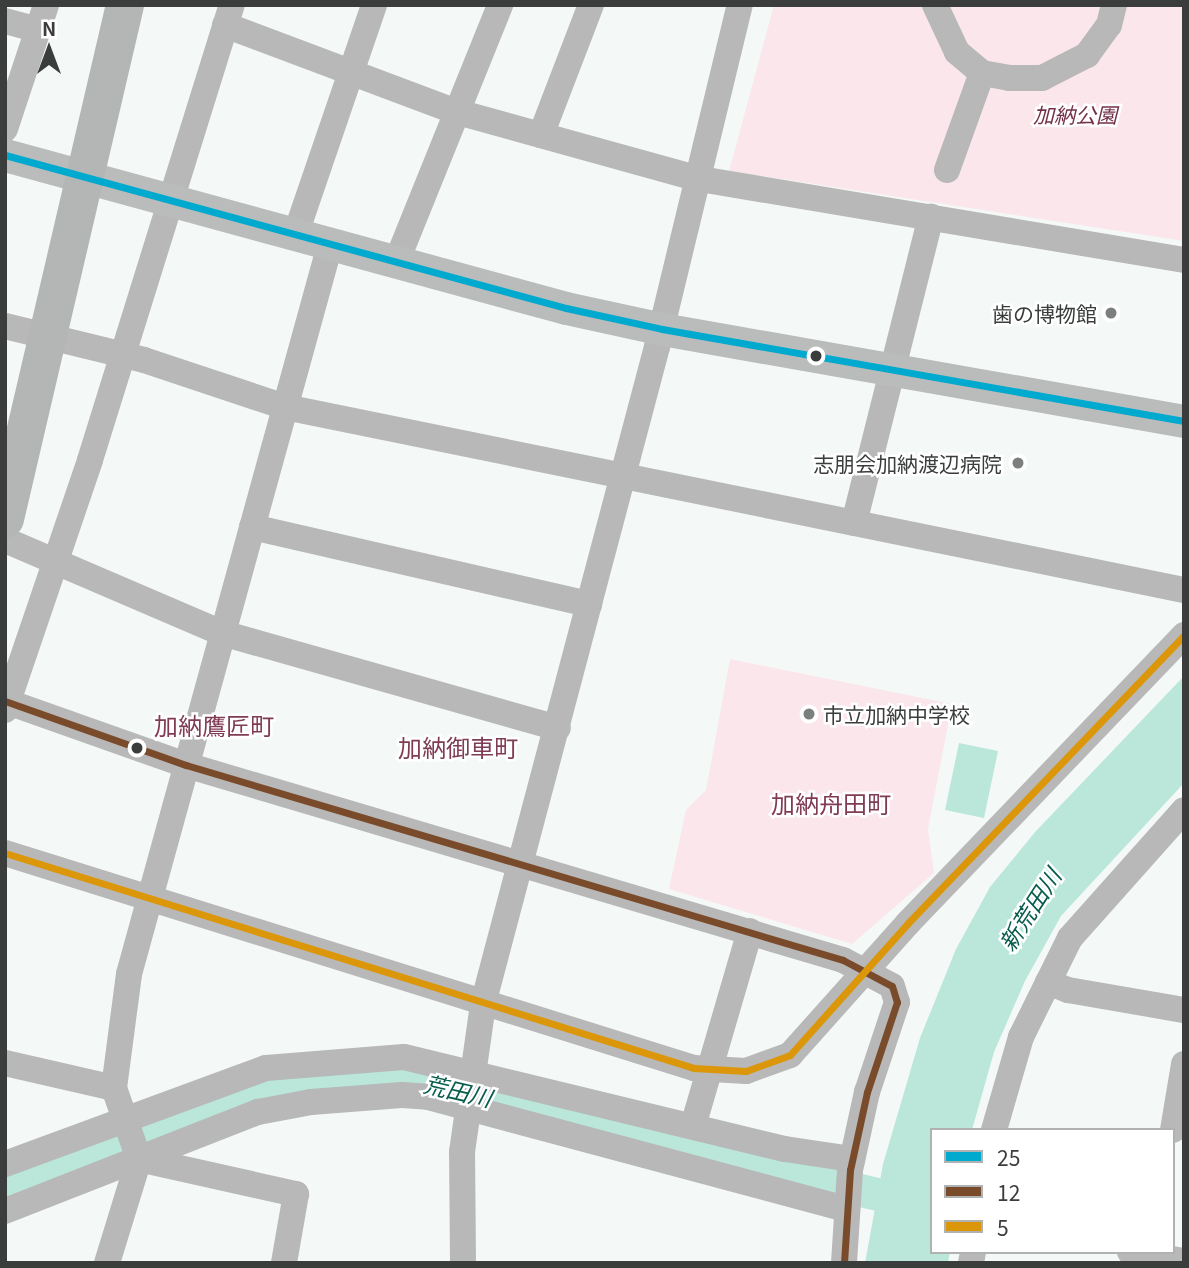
<!DOCTYPE html>
<html>
<head>
<meta charset="utf-8">
<style>
	body { margin:0 }
	#map { position:relative; width:1189px; height:1268px; overflow:hidden; background:#f4f9f7; font-family:Georgia,"Noto Sans JP",serif }
	div>[style] { position:absolute }
	[style*='--x'] { left:calc(var(--x)*1px); top:calc(var(--y)*1px); width:calc(var(--w)*1px); rotate:calc(var(--a)*1deg) }
	.green>* { inset:0; background:#fae6eb }
	.water>* { inset:0; background:#bae7da }
	.river>* { height:33px; margin:-16.5px; padding:0 16.5px; transform-origin:16.5px; border-radius:16.5px; background:#bae7da }
	.minor>* { height:26px; margin:-13px; padding:0 13px; transform-origin:13px; border-radius:13px; background:#b8b8b8 }
	.major>* { height:33px; margin:-16.5px; padding:0 16.5px; transform-origin:16.5px; border-radius:16.5px; background:#babbbb }
	.highway>* { height:38px; margin:-19px; padding:0 19px; transform-origin:19px; border-radius:19px; background:#b4b6b6 }
	.bus-1>* { height:7px; margin:-3.5px; padding:0 3.5px; transform-origin:3.5px; border-radius:3.5px; background:#00a9ce }
	.bus-2>* { height:7px; margin:-3.5px; padding:0 3.5px; transform-origin:3.5px; border-radius:3.5px; background:#7a4b2a }
	.bus-3>* { height:7px; margin:-3.5px; padding:0 3.5px; transform-origin:3.5px; border-radius:3.5px; background:#db9609 }
	.dots>* { width:19px; height:19px; translate:-50% -50%; box-sizing:border-box; border:4px solid #fff; border-radius:50% }
	span { translate:-50% -50%; white-space:nowrap; text-align:center; line-height:1.15; -webkit-text-stroke:5px #fff; paint-order:stroke }
	.park-label { font-size:21px; color:#73314a; font-style:italic }
	.poi-label { font-size:21px; color:#3a3d3c }
	.right { translate:-100% -50%; text-align:right }
	.left { translate:0 -50%; text-align:left }
	.water-label { font-size:23px; color:#075c4c; font-style:italic }
	.quarter-label { font-size:24px; color:#803b55 }
	.frame { position:absolute; inset:0; border:7px solid #3a3d3c; pointer-events:none }
	.legend { position:absolute; left:930px; top:1128px; width:245px; height:126px; box-sizing:border-box; background:#fff; border:2px solid #b0b1b1; margin:0; padding:9px 12px; list-style:none; font-size:21px; color:#3a3d3c }
	.legend li { display:flex; align-items:center; gap:14px; height:35px }
	.legend b { width:35px; border:2px solid #b0b1b1 }
	.north { position:absolute; left:14px; top:14px; width:70px; height:70px; -webkit-text-stroke:5px #fff; paint-order:stroke; rotate:0deg; font-size:19px; font-weight:700; line-height:28px; text-align:center; color:#3a3d3c }
	.north::after { content:''; display:block; margin:auto; width:24px; height:32px; background:#3a3d3c; clip-path:polygon(50% 0,100% 100%,50% 72%,0 100%) }
</style>
</head>
<body>
<div id="map">
	<div class="green">
		<i style="clip-path:polygon(774px 5px,1184px 5px,1184px 241px,729px 171px)"></i>
		<i style="clip-path:polygon(730px 659px,952px 704px,928px 829px,934px 873px,852px 944px,669px 889px,686px 810px,706px 790px)"></i>
	</div>
	<div class="water">
		<i style="clip-path:polygon(1184px 676px,1184px 783px,1061px 916px,1025px 981px,994px 1052px,972px 1130px,932px 1130px,932px 1252px,950px 1252px,948px 1263px,865px 1263px,883px 1164px,920px 1038px,956px 949px,990px 887px,1036px 831px)"></i>
		<i style="clip-path:polygon(959px 743px,998px 751px,984px 818px,945px 810px)"></i>
	</div>
	<div class="river">
		<i style="--x:5;--y:1190;--w:287;--a:-20.2"></i>
		<i style="--x:274;--y:1091;--w:66;--a:-9.6"></i>
		<i style="--x:339;--y:1080;--w:56;--a:-2"></i>
		<i style="--x:395;--y:1078;--w:45;--a:6.3"></i>
		<i style="--x:440;--y:1083;--w:166;--a:15.7"></i>
		<i style="--x:600;--y:1128;--w:327;--a:13.4"></i>
	</div>
	<div class="minor">
		<i style="--x:935;--y:5;--w:52;--a:64.9"></i>
		<i style="--x:957;--y:52;--w:33;--a:40"></i>
		<i style="--x:982;--y:73;--w:27;--a:10"></i>
		<i style="--x:1009;--y:78;--w:33;--a:0"></i>
		<i style="--x:1042;--y:78;--w:51;--a:-27.1"></i>
		<i style="--x:1087;--y:55;--w:37;--a:-54"></i>
		<i style="--x:1109;--y:25;--w:21;--a:-76"></i>
		<i style="--x:5;--y:21;--w:34;--a:15"></i>
		<i style="--x:225;--y:25;--w:245;--a:20.6"></i>
		<i style="--x:454;--y:111;--w:255;--a:15.5"></i>
		<i style="--x:700;--y:179;--w:491;--a:9.5"></i>
		<i style="--x:5;--y:129;--w:131;--a:-71.7"></i>
		<i style="--x:541;--y:135;--w:139;--a:-69"></i>
		<i style="--x:947;--y:170;--w:103;--a:-70.2"></i>
		<i style="--x:295;--y:236;--w:244;--a:-71.1"></i>
		<i style="--x:396;--y:263;--w:278;--a:-68"></i>
		<i style="--x:5;--y:326;--w:143;--a:13.7"></i>
		<i style="--x:144;--y:360;--w:149;--a:18.4"></i>
		<i style="--x:285;--y:407;--w:917;--a:11.51"></i>
		<i style="--x:854;--y:523;--w:316;--a:-75.9"></i>
		<i style="--x:252;--y:527;--w:346;--a:12.9"></i>
		<i style="--x:5;--y:540;--w:236;--a:23.2"></i>
		<i style="--x:222;--y:633;--w:349;--a:15.8"></i>
		<i style="--x:5;--y:701;--w:192;--a:19.5"></i>
		<i style="--x:186;--y:765;--w:685;--a:16.53"></i>
		<i style="--x:843;--y:960;--w:55;--a:28"></i>
		<i style="--x:892;--y:986;--w:17;--a:73"></i>
		<i style="--x:897;--y:1002;--w:95;--a:108.4"></i>
		<i style="--x:867;--y:1092;--w:80;--a:102.3"></i>
		<i style="--x:850;--y:1170;--w:93;--a:93.7"></i>
		<i style="--x:5;--y:710;--w:264;--a:-71.2"></i>
		<i style="--x:90;--y:460;--w:477;--a:-72.7"></i>
		<i style="--x:5;--y:853;--w:722;--a:17.33"></i>
		<i style="--x:694;--y:1068;--w:52;--a:3.3"></i>
		<i style="--x:746;--y:1071;--w:47;--a:-20"></i>
		<i style="--x:790;--y:1055;--w:177;--a:-48.2"></i>
		<i style="--x:908;--y:923;--w:399;--a:-46.2"></i>
		<i style="--x:1048;--y:982;--w:22;--a:22"></i>
		<i style="--x:1068;--y:990;--w:118;--a:9.8"></i>
		<i style="--x:5;--y:1063;--w:112;--a:12.9"></i>
		<i style="--x:693;--y:1126;--w:203;--a:-73.7"></i>
		<i style="--x:994;--y:1130;--w:97;--a:-73.8"></i>
		<i style="--x:1021;--y:1037;--w:110;--a:-63.7"></i>
		<i style="--x:1070;--y:938;--w:171;--a:-48.3"></i>
		<i style="--x:1173;--y:1130;--w:67;--a:-80.5"></i>
		<i style="--x:139;--y:1159;--w:161;--a:12.6"></i>
		<i style="--x:296;--y:1194;--w:70;--a:99.9"></i>
		<i style="--x:5;--y:1164;--w:278;--a:-20.2"></i>
		<i style="--x:266;--y:1068;--w:138;--a:-4.6"></i>
		<i style="--x:404;--y:1057;--w:392;--a:13.6"></i>
		<i style="--x:785;--y:1149;--w:68;--a:8.5"></i>
		<i style="--x:5;--y:1211;--w:272;--a:-21.4"></i>
		<i style="--x:258;--y:1112;--w:54;--a:-10.7"></i>
		<i style="--x:311;--y:1102;--w:91;--a:-4.4"></i>
		<i style="--x:402;--y:1095;--w:26;--a:4"></i>
		<i style="--x:428;--y:1097;--w:434;--a:15"></i>
		<i style="--x:1130;--y:1252;--w:55;--a:9.5"></i>
		<i style="--x:107;--y:1263;--w:109;--a:-72.9"></i>
		<i style="--x:139;--y:1159;--w:75;--a:-109.4"></i>
		<i style="--x:114;--y:1088;--w:115;--a:-82.5"></i>
		<i style="--x:129;--y:974;--w:756;--a:-74.59"></i>
		<i style="--x:463;--y:1263;--w:111;--a:-90.5"></i>
		<i style="--x:462;--y:1152;--w:149;--a:-81.9"></i>
		<i style="--x:483;--y:1004;--w:680;--a:-75.17"></i>
		<i style="--x:657;--y:347;--w:352;--a:-76.4"></i>
		<i style="--x:971;--y:1263;--w:11;--a:-80"></i>
	</div>
	<div class="major">
		<i style="--x:5;--y:155;--w:581;--a:15.26"></i>
		<i style="--x:566;--y:308;--w:98;--a:12.3"></i>
		<i style="--x:662;--y:329;--w:530;--a:10"></i>
	</div>
	<div class="highway">
		<i style="--x:5;--y:519;--w:528;--a:-76.86"></i>
	</div>
	<div class="bus-1">
		<i style="--x:5;--y:155;--w:581;--a:15.26"></i>
		<i style="--x:566;--y:308;--w:98;--a:12.3"></i>
		<i style="--x:662;--y:329;--w:530;--a:10"></i>
	</div>
	<div class="bus-2">
		<i style="--x:5;--y:701;--w:192;--a:19.5"></i>
		<i style="--x:186;--y:765;--w:685;--a:16.53"></i>
		<i style="--x:843;--y:960;--w:55;--a:28"></i>
		<i style="--x:892;--y:986;--w:17;--a:73"></i>
		<i style="--x:897;--y:1002;--w:95;--a:108.4"></i>
		<i style="--x:867;--y:1092;--w:80;--a:102.3"></i>
		<i style="--x:850;--y:1170;--w:93;--a:93.7"></i>
	</div>
	<div class="bus-3">
		<i style="--x:5;--y:853;--w:722;--a:17.33"></i>
		<i style="--x:694;--y:1068;--w:52;--a:3.3"></i>
		<i style="--x:746;--y:1071;--w:47;--a:-20"></i>
		<i style="--x:790;--y:1055;--w:177;--a:-48.2"></i>
		<i style="--x:908;--y:923;--w:399;--a:-46.2"></i>
	</div>
	<div class="dots">
		<i style="left:1111px;top:313px;background:#7b7f7d"></i>
		<i style="left:816px;top:356px;background:#3a3d3c"></i>
		<i style="left:1018px;top:463px;background:#7b7f7d"></i>
		<i style="left:809px;top:714px;background:#7b7f7d"></i>
		<i style="left:137px;top:748px;background:#3a3d3c"></i>
	</div>
	<div class="park-label">
		<span style="left:1075px;top:114px">加納公園</span>
	</div>
	<div class="poi-label">
		<span class="right" style="left:1097px;top:313px">歯の博物館</span>
		<span class="right" style="left:1002px;top:463px">志朋会加納渡辺病院</span>
		<span class="left" style="left:823px;top:714px">市立加納中学校</span>
	</div>
	<div class="water-label">
		<span style="left:1029px;top:909px;rotate:-57deg">新荒田川</span>
		<span style="left:458px;top:1090px;rotate:13deg">荒田川</span>
	</div>
	<div class="quarter-label">
		<span style="left:214px;top:725px">加納鷹匠町</span>
		<span style="left:458px;top:747px">加納御車町</span>
		<span style="left:831px;top:803px">加納舟田町</span>
	</div>
	<div class="frame"></div>
	<ul class="legend">
	<li><b style="height:9px;background:#00a9ce"></b>25</li>
	<li><b style="height:9px;background:#7a4b2a"></b>12</li>
	<li><b style="height:9px;background:#db9609"></b>5</li>
	</ul>
	<div class="north">N</div>
</div>
</body>
</html>
